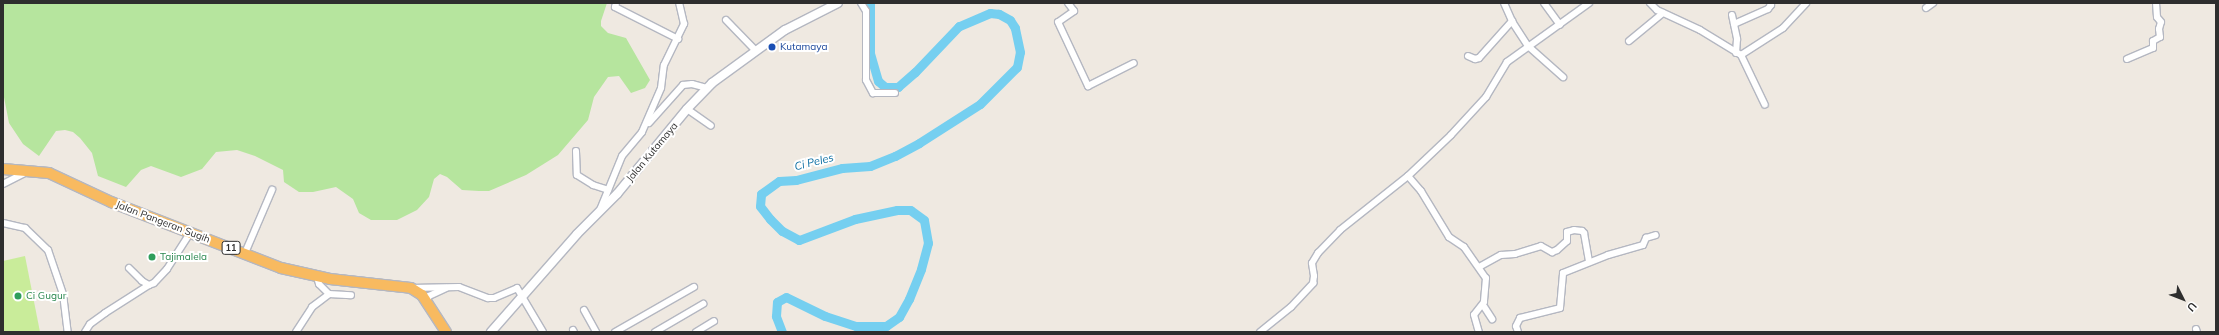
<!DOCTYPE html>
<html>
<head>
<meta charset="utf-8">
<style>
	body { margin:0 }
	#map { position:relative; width:2219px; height:335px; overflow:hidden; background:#efe9e1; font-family:Mulish,sans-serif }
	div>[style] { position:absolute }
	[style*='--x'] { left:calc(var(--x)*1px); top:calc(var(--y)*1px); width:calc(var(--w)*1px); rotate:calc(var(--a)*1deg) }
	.green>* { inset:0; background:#b6e59e }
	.pitch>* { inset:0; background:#c9ec9a }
	.river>* { height:9px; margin:-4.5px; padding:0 4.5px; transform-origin:4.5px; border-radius:4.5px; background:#75cff0 }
	.roads { filter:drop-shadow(1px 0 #b4b7c1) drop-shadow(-1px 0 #b4b7c1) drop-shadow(0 1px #b4b7c1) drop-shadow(0 -1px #b4b7c1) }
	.minor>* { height:6px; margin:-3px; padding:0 3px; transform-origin:3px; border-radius:3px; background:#fff }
	.secondary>* { height:8px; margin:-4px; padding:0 4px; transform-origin:4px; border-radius:4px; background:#fff }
	.trunk>* { height:10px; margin:-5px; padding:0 5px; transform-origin:5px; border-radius:5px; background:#f8ba60 }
	.dots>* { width:11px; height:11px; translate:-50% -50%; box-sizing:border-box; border:2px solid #fff; border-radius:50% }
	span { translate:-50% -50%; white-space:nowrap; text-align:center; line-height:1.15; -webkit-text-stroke:4px #fff; paint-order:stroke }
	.shield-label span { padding:1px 3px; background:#fff; border:1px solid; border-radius:3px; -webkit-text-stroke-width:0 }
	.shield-label { font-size:9px; color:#2e2e2e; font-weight:700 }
	.transit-label { font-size:10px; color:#164399 }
	.left { translate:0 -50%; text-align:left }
	.street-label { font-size:10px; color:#2e2e2e }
	.leisure-label { font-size:10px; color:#27864d }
	.water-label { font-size:11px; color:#0d6fa3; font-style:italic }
	.frame { position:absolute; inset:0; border:4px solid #2e2e2e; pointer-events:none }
	.north { position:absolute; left:2163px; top:279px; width:40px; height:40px; -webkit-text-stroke:3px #fff; paint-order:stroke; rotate:132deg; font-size:11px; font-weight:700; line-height:16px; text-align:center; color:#2e2e2e }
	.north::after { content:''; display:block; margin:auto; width:14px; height:18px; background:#2e2e2e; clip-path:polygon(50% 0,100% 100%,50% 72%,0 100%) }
</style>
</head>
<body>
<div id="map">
	<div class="green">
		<i style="clip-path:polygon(3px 3px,607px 3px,601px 21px,601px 26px,608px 33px,626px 38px,650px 80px,645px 88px,631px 93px,619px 76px,608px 77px,594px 97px,588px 120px,558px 155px,526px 175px,489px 191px,479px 191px,462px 190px,447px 177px,440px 174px,434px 179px,429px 197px,417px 210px,397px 220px,371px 220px,359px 213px,353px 199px,336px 187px,313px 192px,299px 192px,284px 182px,283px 170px,255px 156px,237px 150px,216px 152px,202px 169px,181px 177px,151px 166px,141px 170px,126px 187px,98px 176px,92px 153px,80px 138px,73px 132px,65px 130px,56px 131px,39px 156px,23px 144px,9px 123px,3px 92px)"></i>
	</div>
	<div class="pitch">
		<i style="clip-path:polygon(25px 256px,40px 332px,3px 332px,3px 261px)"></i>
	</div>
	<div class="river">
		<i style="--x:782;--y:332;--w:17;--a:-111"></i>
		<i style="--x:776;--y:316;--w:14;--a:-86"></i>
		<i style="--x:777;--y:302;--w:10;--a:-29"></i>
		<i style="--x:786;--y:297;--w:43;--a:26"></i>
		<i style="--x:825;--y:316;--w:33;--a:18"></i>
		<i style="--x:856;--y:326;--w:30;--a:0"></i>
		<i style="--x:886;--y:326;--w:16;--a:-35"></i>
		<i style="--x:899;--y:317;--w:21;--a:-61"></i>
		<i style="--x:909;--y:299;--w:32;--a:-68"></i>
		<i style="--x:921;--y:269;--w:27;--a:-75"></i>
		<i style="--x:928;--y:243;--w:23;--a:-100"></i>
		<i style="--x:924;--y:220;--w:17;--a:-144"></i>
		<i style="--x:910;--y:210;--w:13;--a:180"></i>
		<i style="--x:897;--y:210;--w:43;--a:167.9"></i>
		<i style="--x:855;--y:219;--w:60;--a:159.4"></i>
		<i style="--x:799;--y:240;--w:19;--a:-152"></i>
		<i style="--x:782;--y:231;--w:17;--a:-135"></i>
		<i style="--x:770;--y:219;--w:16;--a:-128"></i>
		<i style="--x:760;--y:206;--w:12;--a:-85"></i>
		<i style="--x:761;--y:194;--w:22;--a:-36"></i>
		<i style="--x:779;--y:181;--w:17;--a:-3"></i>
		<i style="--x:796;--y:180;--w:48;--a:-14.6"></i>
		<i style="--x:842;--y:168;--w:28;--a:-4"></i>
		<i style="--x:870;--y:166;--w:27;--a:-22"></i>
		<i style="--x:895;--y:156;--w:27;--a:-28"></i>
		<i style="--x:919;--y:143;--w:72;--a:-32.6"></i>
		<i style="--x:980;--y:104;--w:52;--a:-45"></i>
		<i style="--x:1017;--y:67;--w:15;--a:-79"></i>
		<i style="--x:1020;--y:52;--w:25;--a:-102"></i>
		<i style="--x:1015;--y:28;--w:9;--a:-122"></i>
		<i style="--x:1010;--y:20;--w:13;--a:-151"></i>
		<i style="--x:999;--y:14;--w:9;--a:-174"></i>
		<i style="--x:990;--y:13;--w:34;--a:157"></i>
		<i style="--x:959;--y:26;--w:64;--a:133.7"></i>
		<i style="--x:915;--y:72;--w:23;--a:139"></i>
		<i style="--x:898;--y:87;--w:13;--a:180"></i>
		<i style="--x:885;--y:87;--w:9;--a:-139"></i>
		<i style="--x:878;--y:81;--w:29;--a:-106"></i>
		<i style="--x:870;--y:53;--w:50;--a:-90"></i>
	</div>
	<div class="roads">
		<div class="minor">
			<i style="--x:616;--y:3;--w:4;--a:104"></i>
			<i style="--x:615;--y:7;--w:71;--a:26.9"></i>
			<i style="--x:861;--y:3;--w:9;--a:58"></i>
			<i style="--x:866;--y:11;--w:69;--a:90"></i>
			<i style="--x:866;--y:80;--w:15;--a:62"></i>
			<i style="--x:873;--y:93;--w:22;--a:0"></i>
			<i style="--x:1068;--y:3;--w:10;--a:53"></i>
			<i style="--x:1074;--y:11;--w:19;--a:145"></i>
			<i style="--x:1058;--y:22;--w:71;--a:64.9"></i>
			<i style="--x:1088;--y:86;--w:51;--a:-26.6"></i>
			<i style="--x:1504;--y:3;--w:22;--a:66"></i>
			<i style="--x:1513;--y:23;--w:27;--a:57"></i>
			<i style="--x:1528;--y:46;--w:47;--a:41.5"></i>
			<i style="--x:1544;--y:3;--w:27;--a:54"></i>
			<i style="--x:1650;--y:3;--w:10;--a:45"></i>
			<i style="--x:1657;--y:10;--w:47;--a:24.9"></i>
			<i style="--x:1700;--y:30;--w:48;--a:31.4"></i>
			<i style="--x:1741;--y:55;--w:50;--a:-32.7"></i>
			<i style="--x:1783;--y:28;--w:34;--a:-47"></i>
			<i style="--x:1926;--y:8;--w:9;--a:-36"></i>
			<i style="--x:1732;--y:15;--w:25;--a:78"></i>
			<i style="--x:1737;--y:39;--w:14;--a:94"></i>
			<i style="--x:726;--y:20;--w:43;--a:45.9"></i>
			<i style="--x:1734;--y:24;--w:37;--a:-24"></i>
			<i style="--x:1768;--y:9;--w:5;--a:-53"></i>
			<i style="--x:1771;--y:5;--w:2;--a:-117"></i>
			<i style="--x:1629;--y:41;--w:44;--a:-39.5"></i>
			<i style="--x:1741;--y:55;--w:55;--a:64.4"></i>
			<i style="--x:1468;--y:56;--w:8;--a:23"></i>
			<i style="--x:1475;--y:59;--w:4;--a:-14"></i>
			<i style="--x:1479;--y:58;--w:50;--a:-48.3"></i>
			<i style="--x:2127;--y:59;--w:28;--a:-23"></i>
			<i style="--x:2153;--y:48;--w:7;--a:-90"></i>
			<i style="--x:2153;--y:41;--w:8;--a:-30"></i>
			<i style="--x:2160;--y:37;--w:8;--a:-97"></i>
			<i style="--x:2159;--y:29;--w:7;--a:-74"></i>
			<i style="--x:2161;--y:22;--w:6;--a:-129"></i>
			<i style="--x:2157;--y:17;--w:14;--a:-94"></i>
			<i style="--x:687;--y:109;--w:29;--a:35"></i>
			<i style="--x:649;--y:123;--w:51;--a:-48.2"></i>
			<i style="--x:683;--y:85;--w:9;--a:-6"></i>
			<i style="--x:692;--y:84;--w:16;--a:15"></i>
			<i style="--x:576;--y:151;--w:24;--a:88"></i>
			<i style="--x:577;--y:175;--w:19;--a:32"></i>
			<i style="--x:593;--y:185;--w:16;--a:18"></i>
			<i style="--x:1408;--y:176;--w:20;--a:49"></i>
			<i style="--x:1421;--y:191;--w:54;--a:58.7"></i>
			<i style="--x:1449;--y:237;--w:18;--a:34"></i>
			<i style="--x:1464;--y:247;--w:38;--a:55"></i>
			<i style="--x:1486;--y:278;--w:24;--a:95"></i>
			<i style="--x:1484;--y:302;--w:16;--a:128"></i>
			<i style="--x:1474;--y:315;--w:18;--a:74"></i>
			<i style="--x:3;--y:184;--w:27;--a:-27"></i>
			<i style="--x:600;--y:210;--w:58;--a:-67.8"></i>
			<i style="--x:622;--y:156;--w:31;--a:-50"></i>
			<i style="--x:642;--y:132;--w:48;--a:-66.6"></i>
			<i style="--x:661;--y:88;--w:23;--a:-83"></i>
			<i style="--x:664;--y:65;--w:46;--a:-64"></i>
			<i style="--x:684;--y:24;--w:22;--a:-103"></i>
			<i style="--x:3;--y:223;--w:23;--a:13"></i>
			<i style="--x:25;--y:228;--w:32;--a:44"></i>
			<i style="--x:48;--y:250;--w:46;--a:71.2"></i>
			<i style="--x:63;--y:294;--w:38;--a:83"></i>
			<i style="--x:245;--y:253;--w:69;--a:-66.8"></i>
			<i style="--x:1479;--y:267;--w:25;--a:-29"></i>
			<i style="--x:1501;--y:255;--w:14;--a:-4"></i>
			<i style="--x:1515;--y:254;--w:27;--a:-17"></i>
			<i style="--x:1541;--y:246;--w:13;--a:29"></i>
			<i style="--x:1552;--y:252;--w:5;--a:-22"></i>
			<i style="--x:1557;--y:250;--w:13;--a:-42"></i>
			<i style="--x:1567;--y:241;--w:9;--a:-90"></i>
			<i style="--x:1567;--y:232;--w:7;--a:-16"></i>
			<i style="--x:1574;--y:230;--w:8;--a:7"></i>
			<i style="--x:1582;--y:231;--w:3;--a:45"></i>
			<i style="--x:1584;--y:233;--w:29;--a:80"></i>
			<i style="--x:129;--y:268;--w:18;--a:45"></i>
			<i style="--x:142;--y:281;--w:8;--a:30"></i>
			<i style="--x:149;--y:285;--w:5;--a:-22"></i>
			<i style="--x:154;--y:283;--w:19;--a:-47"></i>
			<i style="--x:167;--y:269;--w:43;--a:-57.4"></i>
			<i style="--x:411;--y:288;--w:48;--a:-1.2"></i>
			<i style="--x:459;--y:287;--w:31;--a:21"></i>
			<i style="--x:488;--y:298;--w:6;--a:0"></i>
			<i style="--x:494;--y:298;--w:25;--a:-23"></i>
			<i style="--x:517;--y:288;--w:51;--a:59.4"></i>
			<i style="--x:329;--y:294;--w:22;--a:3"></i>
			<i style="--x:426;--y:301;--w:6;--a:-59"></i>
			<i style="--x:429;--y:296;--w:19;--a:-25"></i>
			<i style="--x:1483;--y:305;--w:17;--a:57"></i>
			<i style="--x:584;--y:310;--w:25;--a:61"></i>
			<i style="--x:2196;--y:329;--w:3;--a:72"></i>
			<i style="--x:573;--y:330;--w:2;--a:63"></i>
			<i style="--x:85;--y:332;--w:9;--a:-58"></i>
			<i style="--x:90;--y:324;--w:19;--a:-36"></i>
			<i style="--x:105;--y:313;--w:52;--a:-32.5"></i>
			<i style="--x:296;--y:332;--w:30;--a:-57"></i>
			<i style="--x:312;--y:307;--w:21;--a:-37"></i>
			<i style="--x:329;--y:294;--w:14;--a:-135"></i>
			<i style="--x:319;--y:284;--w:7;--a:-106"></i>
			<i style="--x:615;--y:332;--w:91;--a:-29.7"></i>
			<i style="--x:655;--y:332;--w:56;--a:-30.3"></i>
			<i style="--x:696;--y:332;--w:21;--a:-31"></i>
			<i style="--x:1260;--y:332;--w:40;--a:-39"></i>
			<i style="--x:1291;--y:307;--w:33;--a:-47"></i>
			<i style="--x:1313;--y:283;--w:7;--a:-82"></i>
			<i style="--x:1314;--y:276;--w:13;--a:-99"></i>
			<i style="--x:1312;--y:263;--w:12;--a:-59"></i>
			<i style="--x:1318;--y:253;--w:32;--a:-46"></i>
			<i style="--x:1340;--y:230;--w:87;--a:-38.5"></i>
			<i style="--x:1408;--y:176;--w:59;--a:-43.6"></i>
			<i style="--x:1451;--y:135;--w:52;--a:-47.4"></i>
			<i style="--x:1486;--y:97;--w:41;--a:-59"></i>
			<i style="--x:1507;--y:62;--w:101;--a:-35.7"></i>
			<i style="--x:1518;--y:332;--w:6;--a:-108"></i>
			<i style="--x:1516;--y:326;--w:9;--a:-63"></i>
			<i style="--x:1520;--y:318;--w:41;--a:-14"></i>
			<i style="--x:1560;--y:308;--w:35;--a:-85"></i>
			<i style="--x:1563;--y:273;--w:48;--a:-21.8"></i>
			<i style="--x:1608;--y:255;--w:36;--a:-16"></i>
			<i style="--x:1643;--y:245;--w:8;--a:-67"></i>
			<i style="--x:1646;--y:238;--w:10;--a:-17"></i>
		</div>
		<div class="secondary">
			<i style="--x:491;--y:332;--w:130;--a:-48.7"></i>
			<i style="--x:577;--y:234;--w:57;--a:-45"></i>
			<i style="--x:617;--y:194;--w:110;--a:-50.5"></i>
			<i style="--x:687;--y:109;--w:36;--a:-46"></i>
			<i style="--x:712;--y:83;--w:90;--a:-36"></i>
			<i style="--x:785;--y:30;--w:59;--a:-27"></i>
		</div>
		<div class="trunk">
			<i style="--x:3;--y:169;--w:46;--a:5"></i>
			<i style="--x:49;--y:173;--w:68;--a:25.1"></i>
			<i style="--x:111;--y:202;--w:182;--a:21.2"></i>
			<i style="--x:281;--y:268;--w:50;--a:12.7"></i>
			<i style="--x:330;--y:279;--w:81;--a:6.3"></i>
			<i style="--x:411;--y:288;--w:13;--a:32"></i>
			<i style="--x:422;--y:295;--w:44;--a:57"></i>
		</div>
	</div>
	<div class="dots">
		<i style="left:772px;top:47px;background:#1a4fb4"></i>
		<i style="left:152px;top:257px;background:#2e9e5b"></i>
		<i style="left:18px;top:296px;background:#2e9e5b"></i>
	</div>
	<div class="shield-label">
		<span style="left:231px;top:248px">11</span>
	</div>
	<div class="transit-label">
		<span class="left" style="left:780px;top:47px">Kutamaya</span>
	</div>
	<div class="street-label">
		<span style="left:652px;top:152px;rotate:-50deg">Jalan Kutamaya</span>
		<span style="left:163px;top:222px;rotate:21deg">Jalan Pangeran Sugih</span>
	</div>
	<div class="leisure-label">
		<span class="left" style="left:160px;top:257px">Tajimalela</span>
		<span class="left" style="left:26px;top:296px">Ci Gugur</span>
	</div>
	<div class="water-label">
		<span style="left:814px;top:162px;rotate:-14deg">Ci Peles</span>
	</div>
	<div class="frame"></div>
	<div class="north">U</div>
</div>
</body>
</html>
